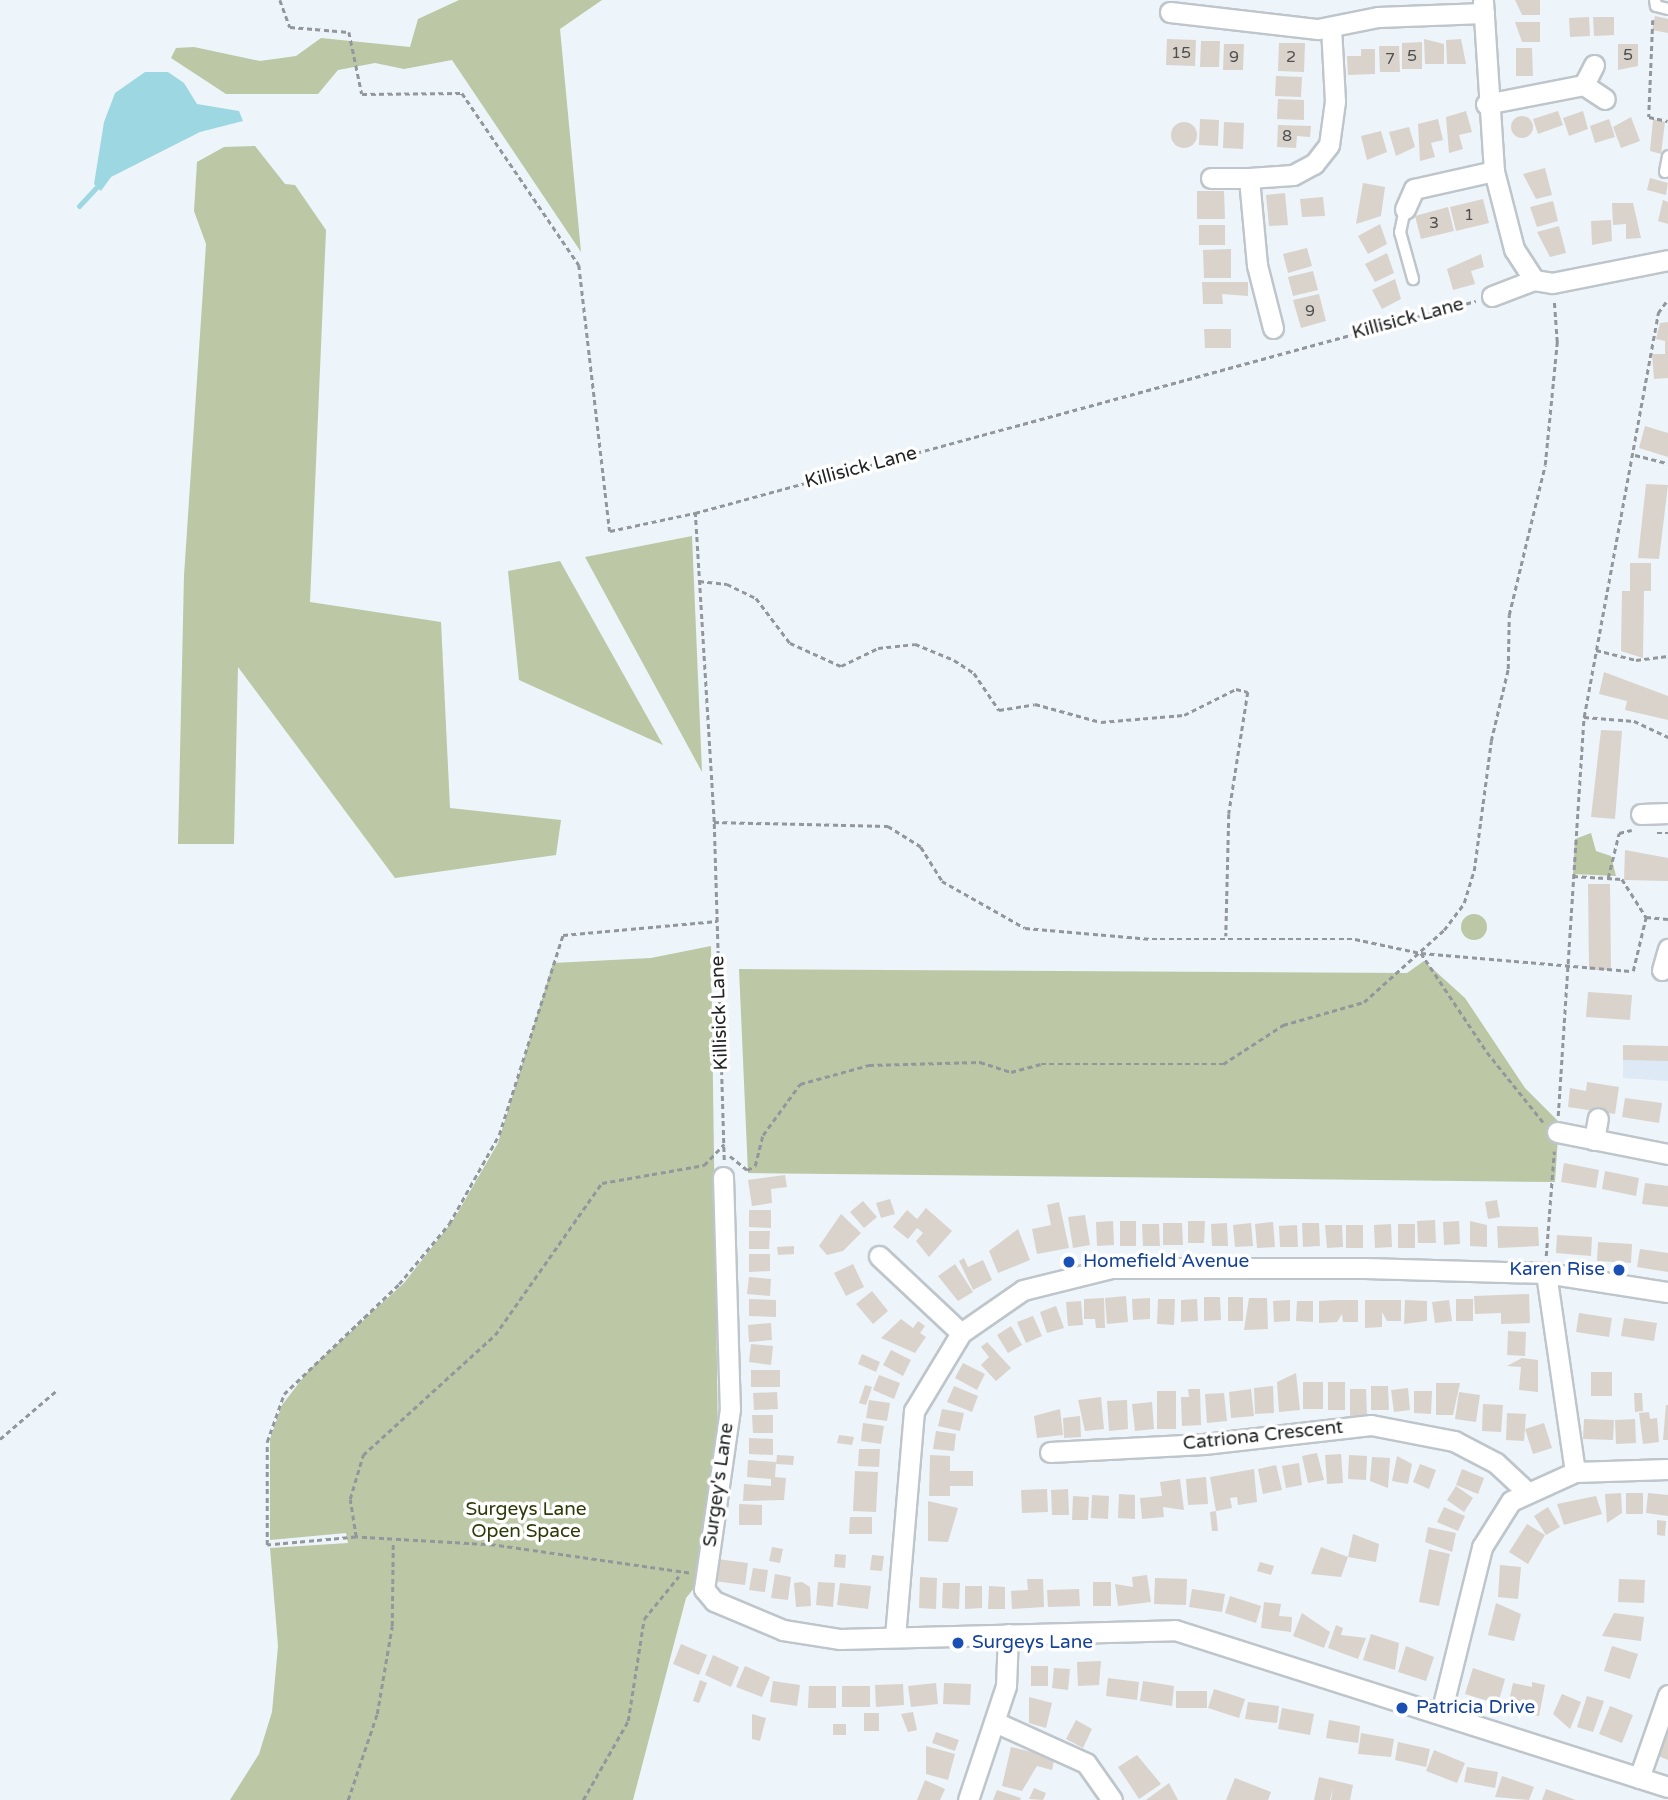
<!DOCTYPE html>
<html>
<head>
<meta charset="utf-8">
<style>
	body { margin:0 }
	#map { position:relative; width:1668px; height:1800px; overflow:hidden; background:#edf4fa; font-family:"Varela Round",sans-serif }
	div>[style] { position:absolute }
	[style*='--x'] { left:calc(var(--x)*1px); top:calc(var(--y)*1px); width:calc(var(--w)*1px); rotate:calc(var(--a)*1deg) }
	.built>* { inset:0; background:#ddeaf5 }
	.green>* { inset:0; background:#bbc7a5 }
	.round { border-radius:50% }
	.water>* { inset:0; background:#9dd8e2 }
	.stream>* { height:5px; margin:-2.5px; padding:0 2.5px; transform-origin:2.5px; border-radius:2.5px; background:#9dd8e2 }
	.building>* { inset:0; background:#d9d3cc }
	.path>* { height:2.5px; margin-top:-1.25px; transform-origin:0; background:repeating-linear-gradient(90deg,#93979c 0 5px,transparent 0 8.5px) }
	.roads { filter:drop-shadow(2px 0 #bec5cb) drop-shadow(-2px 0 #bec5cb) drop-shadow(0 2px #bec5cb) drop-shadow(0 -2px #bec5cb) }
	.service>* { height:10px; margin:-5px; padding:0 5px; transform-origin:5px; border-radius:5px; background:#fff }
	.minor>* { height:19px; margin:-9.5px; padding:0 9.5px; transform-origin:9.5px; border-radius:9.5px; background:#fff }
	.dots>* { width:19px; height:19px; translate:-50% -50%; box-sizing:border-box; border:4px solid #fff; border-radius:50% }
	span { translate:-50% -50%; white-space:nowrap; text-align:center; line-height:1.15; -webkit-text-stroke:7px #fff; paint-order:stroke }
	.number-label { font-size:16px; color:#4f4f4f }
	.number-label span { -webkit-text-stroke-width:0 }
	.street-label { font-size:19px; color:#212325 }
	.transit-label { font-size:19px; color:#164399 }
	.left { translate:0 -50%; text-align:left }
	.right { translate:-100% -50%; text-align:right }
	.park-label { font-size:19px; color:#2e3a07 }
</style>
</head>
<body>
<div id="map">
	<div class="built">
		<i style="clip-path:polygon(1623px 1045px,1668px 1046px,1668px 1081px,1623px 1078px)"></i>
	</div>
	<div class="green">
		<i style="clip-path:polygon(459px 0,602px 0,560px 29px,581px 252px,452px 60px,404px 69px,375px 63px,338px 70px,318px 94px,226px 94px,171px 58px,176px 48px,194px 47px,260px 61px,296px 56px,321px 38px,410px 47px,418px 19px)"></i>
		<i style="clip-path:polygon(255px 146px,285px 184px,295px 185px,326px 230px,310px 602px,441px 622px,450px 808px,561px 820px,556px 855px,395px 878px,238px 667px,234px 844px,178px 844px,184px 576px,206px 244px,194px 211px,197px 162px,224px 147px)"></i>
		<i style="clip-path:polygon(692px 536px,702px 772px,585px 557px)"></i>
		<i style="clip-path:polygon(560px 561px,663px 745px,519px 680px,508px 571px)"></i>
		<i style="clip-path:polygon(1591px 833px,1596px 851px,1611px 856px,1616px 876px,1573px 874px,1575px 839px)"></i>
		<i class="round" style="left:1461px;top:914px;width:26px;height:26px"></i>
		<i style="clip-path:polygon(711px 946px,718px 1438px,699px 1582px,686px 1598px,633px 1800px,230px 1800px,259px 1754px,272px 1712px,278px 1646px,270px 1548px,348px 1543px,346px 1533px,270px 1540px,270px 1439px,282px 1405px,309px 1370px,404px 1283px,454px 1219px,498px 1143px,553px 963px,651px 958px)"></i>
		<i style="clip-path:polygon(1424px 961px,1465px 998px,1525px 1088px,1559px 1122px,1555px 1182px,748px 1173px,739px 969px,1407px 973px)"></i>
	</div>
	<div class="water">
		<i style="clip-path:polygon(145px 72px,168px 72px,184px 83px,197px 104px,239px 111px,243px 121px,200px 132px,111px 177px,101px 191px,94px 184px,104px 122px,115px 93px)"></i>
	</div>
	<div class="stream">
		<i style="--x:79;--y:206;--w:26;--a:-47"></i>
	</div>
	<div class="building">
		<i style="clip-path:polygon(1515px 0,1540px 0,1540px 15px,1522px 15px)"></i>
		<i style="clip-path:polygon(1655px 16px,1668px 19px,1668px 33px,1652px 30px)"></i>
		<i style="clip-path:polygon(1589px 17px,1590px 36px,1570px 37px,1569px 18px)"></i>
		<i style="clip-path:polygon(1593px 17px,1614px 17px,1614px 35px,1594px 36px)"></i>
		<i style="clip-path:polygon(1515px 22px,1540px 22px,1540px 42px,1522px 42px)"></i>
		<i style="clip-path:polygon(1167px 39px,1196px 40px,1195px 66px,1166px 65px)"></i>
		<i style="clip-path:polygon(1424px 39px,1444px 44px,1444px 64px,1425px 64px)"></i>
		<i style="clip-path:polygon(1461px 39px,1466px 64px,1447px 64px,1446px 40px)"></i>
		<i style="clip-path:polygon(1201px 41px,1220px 41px,1219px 67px,1200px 67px)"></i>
		<i style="clip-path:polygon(1422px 42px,1422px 69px,1402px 69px,1402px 43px)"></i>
		<i style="clip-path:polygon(1279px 43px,1305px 43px,1304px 72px,1278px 71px)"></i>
		<i style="clip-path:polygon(1224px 44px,1244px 44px,1243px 70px,1223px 70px)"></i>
		<i style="clip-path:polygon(1618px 44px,1638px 44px,1638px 66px,1618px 70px)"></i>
		<i style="clip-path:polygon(1379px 46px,1399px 46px,1400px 72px,1380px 72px)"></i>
		<i style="clip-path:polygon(1516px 48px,1532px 48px,1533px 76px,1516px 76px)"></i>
		<i style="clip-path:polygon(1361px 49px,1375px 49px,1375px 74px,1348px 75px,1347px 56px,1361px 56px)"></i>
		<i style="clip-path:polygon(1276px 76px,1302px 77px,1301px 97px,1275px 96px)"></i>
		<i style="clip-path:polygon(1278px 99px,1304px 100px,1304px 120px,1277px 119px)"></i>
		<i style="clip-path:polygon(1466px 111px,1472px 132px,1459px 135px,1463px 149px,1449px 153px,1446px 117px)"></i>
		<i style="clip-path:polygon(1558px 111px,1563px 125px,1538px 134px,1533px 119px)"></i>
		<i style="clip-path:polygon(1583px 111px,1588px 129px,1569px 136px,1563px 118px)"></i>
		<i class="round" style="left:1511px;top:116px;width:22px;height:22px"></i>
		<i style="clip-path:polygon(1631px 117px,1640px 141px,1621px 148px,1613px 127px)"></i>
		<i style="clip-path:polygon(1200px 119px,1219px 120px,1218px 146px,1199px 145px)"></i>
		<i style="clip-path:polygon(1438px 119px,1443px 140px,1431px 143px,1435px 157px,1420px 161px,1418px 124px)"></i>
		<i style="clip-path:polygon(1609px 119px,1615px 137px,1595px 143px,1590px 126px)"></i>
		<i style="clip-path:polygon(1653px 119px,1665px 122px,1661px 154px,1650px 151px)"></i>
		<i class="round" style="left:1171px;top:122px;width:26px;height:26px"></i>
		<i style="clip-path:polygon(1224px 122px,1244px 123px,1243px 149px,1223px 148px)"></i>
		<i style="clip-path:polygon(1278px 125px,1311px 126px,1310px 137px,1297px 136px,1296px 148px,1277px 147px)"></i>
		<i style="clip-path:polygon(1409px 127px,1415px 147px,1396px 156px,1389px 132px)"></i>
		<i style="clip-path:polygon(1381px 131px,1387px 152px,1367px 160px,1361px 136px)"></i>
		<i style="clip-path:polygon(1545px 168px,1552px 195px,1536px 199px,1523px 174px)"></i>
		<i style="clip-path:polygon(1650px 178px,1668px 183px,1666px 195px,1647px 190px)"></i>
		<i style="clip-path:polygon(1363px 183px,1385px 187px,1381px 216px,1356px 224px)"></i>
		<i style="clip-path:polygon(1197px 191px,1224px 191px,1225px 219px,1197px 219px)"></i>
		<i style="clip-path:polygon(1285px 193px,1288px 225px,1269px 226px,1266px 195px)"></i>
		<i style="clip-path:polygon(1323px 197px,1325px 216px,1302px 217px,1300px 199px)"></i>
		<i style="clip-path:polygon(1483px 199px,1489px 223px,1456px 231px,1450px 207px)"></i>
		<i style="clip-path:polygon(1663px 200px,1668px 202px,1668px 224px,1658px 221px)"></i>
		<i style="clip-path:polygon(1553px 201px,1558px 221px,1537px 227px,1530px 207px)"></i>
		<i style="clip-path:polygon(1612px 203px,1633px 203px,1641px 238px,1626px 239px,1626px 224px,1613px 225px)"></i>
		<i style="clip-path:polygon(1448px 207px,1454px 231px,1421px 239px,1415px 216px)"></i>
		<i style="clip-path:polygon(1611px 220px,1612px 241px,1592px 245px,1591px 221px)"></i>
		<i style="clip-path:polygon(1380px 224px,1387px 244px,1368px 254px,1358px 236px)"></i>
		<i style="clip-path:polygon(1199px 225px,1225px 225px,1225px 245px,1199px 245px)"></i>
		<i style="clip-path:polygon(1559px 226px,1566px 253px,1550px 257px,1537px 232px)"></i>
		<i style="clip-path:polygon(1307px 248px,1312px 266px,1288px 273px,1283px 254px)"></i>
		<i style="clip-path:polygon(1231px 249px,1231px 278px,1204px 278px,1203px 250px)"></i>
		<i style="clip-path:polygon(1387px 253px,1394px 273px,1375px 282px,1365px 264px)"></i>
		<i style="clip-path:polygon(1481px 254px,1484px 267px,1471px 271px,1475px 284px,1453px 290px,1447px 269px)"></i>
		<i style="clip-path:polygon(1313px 271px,1318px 290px,1293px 296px,1288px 277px)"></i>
		<i style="clip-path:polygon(1395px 279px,1401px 299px,1382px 309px,1372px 290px)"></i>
		<i style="clip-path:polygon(1202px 282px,1248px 282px,1248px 296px,1222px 294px,1223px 304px,1203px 304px)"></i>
		<i style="clip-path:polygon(1319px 294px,1326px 321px,1301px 328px,1293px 300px)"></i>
		<i style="clip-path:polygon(1668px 322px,1668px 378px,1654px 379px,1652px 354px,1665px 354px,1665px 341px,1656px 339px,1660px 323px)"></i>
		<i style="clip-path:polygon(1204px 329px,1231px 329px,1231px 348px,1205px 348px)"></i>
		<i style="clip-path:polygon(1645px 426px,1668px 433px,1668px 457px,1639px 448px)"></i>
		<i style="clip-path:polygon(1646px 484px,1668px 485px,1659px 559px,1638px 558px)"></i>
		<i style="clip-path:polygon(1630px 563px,1651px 563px,1651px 591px,1644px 591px,1643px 658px,1621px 651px,1622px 591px,1630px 591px)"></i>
		<i style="clip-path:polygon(1604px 672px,1668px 696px,1668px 720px,1625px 710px,1627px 701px,1599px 694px)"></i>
		<i style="clip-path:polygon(1601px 730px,1622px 731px,1615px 819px,1591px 817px)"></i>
		<i style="clip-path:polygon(1625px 850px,1668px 858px,1668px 881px,1624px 880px)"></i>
		<i style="clip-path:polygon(1588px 884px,1610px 884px,1611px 970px,1589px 970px)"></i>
		<i style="clip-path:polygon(1588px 992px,1632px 995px,1630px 1020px,1586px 1017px)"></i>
		<i style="clip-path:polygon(1623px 1045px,1668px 1046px,1668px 1061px,1623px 1060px)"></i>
		<i style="clip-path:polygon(1587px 1082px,1619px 1087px,1615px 1114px,1568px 1107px,1570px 1088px,1586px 1091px)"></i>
		<i style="clip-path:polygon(1625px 1098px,1662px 1103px,1659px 1123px,1622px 1117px)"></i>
		<i style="clip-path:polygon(1564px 1163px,1599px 1170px,1596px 1188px,1561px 1182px)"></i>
		<i style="clip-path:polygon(1605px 1171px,1639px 1178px,1636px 1196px,1602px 1189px)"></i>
		<i style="clip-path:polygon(785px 1175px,787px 1187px,771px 1189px,772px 1203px,752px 1206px,748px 1180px)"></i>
		<i style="clip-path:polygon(1645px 1183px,1668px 1186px,1668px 1207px,1642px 1204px)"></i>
		<i style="clip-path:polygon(890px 1199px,895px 1214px,881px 1218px,876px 1203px)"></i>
		<i style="clip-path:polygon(1497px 1200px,1500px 1217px,1488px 1219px,1485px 1202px)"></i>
		<i style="clip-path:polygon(863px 1201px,877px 1217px,864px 1228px,850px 1212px)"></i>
		<i style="clip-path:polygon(1059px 1202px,1069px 1248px,1037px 1254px,1032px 1229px,1051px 1225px,1047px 1205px)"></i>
		<i style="clip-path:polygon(926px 1208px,952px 1231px,929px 1257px,916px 1241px,923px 1233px,917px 1228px,908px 1239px,893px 1227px,907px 1210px,917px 1219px)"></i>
		<i style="clip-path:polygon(749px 1210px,771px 1210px,771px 1228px,749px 1227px)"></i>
		<i style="clip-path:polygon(841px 1214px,861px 1233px,843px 1251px,827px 1255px,819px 1246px)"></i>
		<i style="clip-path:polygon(1085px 1215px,1090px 1245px,1073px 1248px,1068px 1217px)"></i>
		<i style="clip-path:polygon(1435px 1220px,1436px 1243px,1418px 1243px,1417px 1221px)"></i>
		<i style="clip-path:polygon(1113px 1221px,1114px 1245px,1097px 1246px,1096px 1222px)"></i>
		<i style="clip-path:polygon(1120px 1221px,1136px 1221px,1136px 1246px,1120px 1246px)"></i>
		<i style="clip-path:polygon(1188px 1221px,1205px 1221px,1204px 1243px,1188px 1243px)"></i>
		<i style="clip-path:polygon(1459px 1221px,1460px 1244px,1444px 1245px,1443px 1222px)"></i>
		<i style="clip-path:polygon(1470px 1221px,1487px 1225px,1487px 1247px,1470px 1246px)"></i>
		<i style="clip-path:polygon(1273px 1222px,1275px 1247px,1257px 1248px,1255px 1224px)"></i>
		<i style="clip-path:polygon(1163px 1223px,1182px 1223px,1183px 1245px,1163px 1245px)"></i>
		<i style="clip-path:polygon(1227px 1223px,1228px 1246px,1212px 1246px,1211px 1224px)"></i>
		<i style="clip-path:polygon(1251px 1223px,1253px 1246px,1235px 1247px,1233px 1225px)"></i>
		<i style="clip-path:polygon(1302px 1223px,1319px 1223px,1320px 1246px,1303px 1247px)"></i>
		<i style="clip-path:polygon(1142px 1224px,1159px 1224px,1160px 1246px,1143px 1246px)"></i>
		<i style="clip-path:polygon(1391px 1224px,1392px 1247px,1375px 1248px,1374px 1225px)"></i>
		<i style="clip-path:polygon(1398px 1224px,1415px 1224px,1415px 1248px,1398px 1248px)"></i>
		<i style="clip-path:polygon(1297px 1225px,1298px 1247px,1280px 1247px,1279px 1226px)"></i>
		<i style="clip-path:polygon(1325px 1225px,1342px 1225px,1343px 1247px,1327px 1248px)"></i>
		<i style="clip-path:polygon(1346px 1225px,1363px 1225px,1363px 1248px,1346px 1248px)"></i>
		<i style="clip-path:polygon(1497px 1226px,1538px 1227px,1539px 1246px,1498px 1248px)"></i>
		<i style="clip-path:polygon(1018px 1229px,1030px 1260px,998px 1273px,989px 1251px)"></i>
		<i style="clip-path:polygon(749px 1231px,770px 1231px,769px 1249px,749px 1249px)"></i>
		<i style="clip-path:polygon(1557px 1235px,1592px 1237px,1591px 1256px,1556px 1253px)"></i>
		<i style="clip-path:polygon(1598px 1242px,1632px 1244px,1631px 1263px,1597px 1261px)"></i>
		<i style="clip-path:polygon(794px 1246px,794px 1254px,778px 1255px,777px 1247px)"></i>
		<i style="clip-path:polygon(1640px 1249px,1668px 1253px,1668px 1272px,1637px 1267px)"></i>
		<i style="clip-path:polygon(749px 1254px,770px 1254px,770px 1271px,749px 1272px)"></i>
		<i style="clip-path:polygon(964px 1258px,968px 1267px,983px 1260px,992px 1280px,973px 1290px,959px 1261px)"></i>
		<i style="clip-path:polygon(853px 1264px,864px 1287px,846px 1296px,834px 1273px)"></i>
		<i style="clip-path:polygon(955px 1264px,973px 1292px,958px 1301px,938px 1276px)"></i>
		<i style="clip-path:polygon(749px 1277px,771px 1279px,770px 1296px,747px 1294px)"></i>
		<i style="clip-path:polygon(872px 1291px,888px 1311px,873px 1324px,856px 1304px)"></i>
		<i style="clip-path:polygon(1529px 1294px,1530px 1323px,1501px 1324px,1501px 1313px,1475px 1314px,1474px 1296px)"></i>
		<i style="clip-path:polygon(1126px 1296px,1128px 1322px,1107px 1324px,1105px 1298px)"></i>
		<i style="clip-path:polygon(1204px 1297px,1220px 1297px,1221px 1320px,1204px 1321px)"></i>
		<i style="clip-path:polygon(1228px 1297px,1243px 1297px,1243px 1321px,1228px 1321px)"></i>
		<i style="clip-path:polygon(1104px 1298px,1105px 1328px,1096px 1328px,1095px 1319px,1084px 1319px,1084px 1299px)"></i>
		<i style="clip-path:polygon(1150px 1298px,1150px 1319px,1133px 1320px,1132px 1299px)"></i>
		<i style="clip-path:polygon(1249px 1298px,1267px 1298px,1268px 1329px,1244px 1330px)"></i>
		<i style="clip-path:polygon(749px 1299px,776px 1300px,776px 1317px,749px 1316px)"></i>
		<i style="clip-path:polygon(1158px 1299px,1175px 1299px,1174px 1325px,1157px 1324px)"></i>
		<i style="clip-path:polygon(1197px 1299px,1198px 1321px,1181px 1322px,1181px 1300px)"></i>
		<i style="clip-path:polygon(1456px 1299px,1473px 1299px,1473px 1321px,1456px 1321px)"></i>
		<i style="clip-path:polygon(1290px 1300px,1290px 1321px,1274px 1322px,1273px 1301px)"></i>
		<i style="clip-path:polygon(1336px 1300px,1358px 1300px,1358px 1322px,1343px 1322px,1342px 1314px,1337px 1322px,1319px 1323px,1319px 1301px)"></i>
		<i style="clip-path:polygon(1365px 1300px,1401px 1300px,1401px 1321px,1387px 1321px,1382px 1312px,1382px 1327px,1365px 1328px)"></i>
		<i style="clip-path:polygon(1405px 1300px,1427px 1301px,1427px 1321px,1404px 1324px)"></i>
		<i style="clip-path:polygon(1449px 1300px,1452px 1321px,1435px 1323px,1432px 1302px)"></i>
		<i style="clip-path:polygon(1081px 1301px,1083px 1325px,1068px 1326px,1066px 1302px)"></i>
		<i style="clip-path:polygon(1297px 1301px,1313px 1301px,1313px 1322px,1296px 1321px)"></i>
		<i style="clip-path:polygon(1056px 1306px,1064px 1328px,1047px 1333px,1040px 1312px)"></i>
		<i style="clip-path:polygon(1579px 1313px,1612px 1318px,1609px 1337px,1576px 1332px)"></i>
		<i style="clip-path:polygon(1033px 1316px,1042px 1336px,1026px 1343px,1017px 1322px)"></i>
		<i style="clip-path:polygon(1624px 1318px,1657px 1323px,1654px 1341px,1621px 1336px)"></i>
		<i style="clip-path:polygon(901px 1319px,913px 1328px,918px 1321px,925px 1326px,920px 1333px,926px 1337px,915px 1353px,881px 1338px)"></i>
		<i style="clip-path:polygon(771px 1323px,772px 1340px,749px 1342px,748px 1325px)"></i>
		<i style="clip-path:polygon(1011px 1326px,1022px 1345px,1008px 1353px,997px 1335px)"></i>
		<i style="clip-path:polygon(1508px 1331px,1526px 1332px,1525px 1356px,1507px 1355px)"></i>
		<i style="clip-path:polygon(987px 1342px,1011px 1368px,996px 1381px,981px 1365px,989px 1357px,981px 1347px)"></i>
		<i style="clip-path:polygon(751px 1344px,773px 1346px,771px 1365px,749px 1362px)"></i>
		<i style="clip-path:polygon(891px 1350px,911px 1360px,903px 1376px,883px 1365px)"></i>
		<i style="clip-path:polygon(862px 1354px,880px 1362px,876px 1372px,858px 1364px)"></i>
		<i style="clip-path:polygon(1522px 1358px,1538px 1360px,1538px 1392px,1519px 1390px,1521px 1367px,1507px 1366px)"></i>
		<i style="clip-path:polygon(963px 1363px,985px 1374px,977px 1390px,955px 1378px)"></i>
		<i style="clip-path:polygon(751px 1370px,780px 1370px,780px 1387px,751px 1387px)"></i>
		<i style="clip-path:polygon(1591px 1372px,1612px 1372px,1612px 1396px,1591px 1396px)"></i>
		<i style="clip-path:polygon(1296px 1373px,1300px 1410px,1279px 1412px,1277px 1382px)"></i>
		<i style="clip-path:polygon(879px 1375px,900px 1383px,894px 1399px,873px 1390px)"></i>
		<i style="clip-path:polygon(1303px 1382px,1323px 1382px,1323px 1409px,1303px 1409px)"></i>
		<i style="clip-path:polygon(1328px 1382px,1345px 1382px,1345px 1410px,1328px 1410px)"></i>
		<i style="clip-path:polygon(1436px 1383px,1460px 1383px,1453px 1415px,1436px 1415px)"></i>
		<i style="clip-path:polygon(865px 1385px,872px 1387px,866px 1405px,859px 1403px)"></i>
		<i style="clip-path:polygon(954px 1386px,978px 1396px,972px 1412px,947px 1402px)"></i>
		<i style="clip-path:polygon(1273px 1386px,1274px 1413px,1255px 1414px,1254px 1388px)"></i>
		<i style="clip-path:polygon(1371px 1386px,1388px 1386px,1389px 1410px,1371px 1410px)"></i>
		<i style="clip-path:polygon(1408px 1388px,1410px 1410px,1394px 1412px,1391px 1390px)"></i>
		<i style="clip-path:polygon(1188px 1389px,1200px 1389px,1201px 1425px,1182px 1426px,1181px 1397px,1189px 1397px)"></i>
		<i style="clip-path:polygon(1251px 1389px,1254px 1416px,1231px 1418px,1229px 1392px)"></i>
		<i style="clip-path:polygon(1350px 1389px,1366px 1389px,1367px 1415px,1350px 1416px)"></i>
		<i style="clip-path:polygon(1157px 1391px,1176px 1391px,1176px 1429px,1157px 1429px)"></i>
		<i style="clip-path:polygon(1414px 1391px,1432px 1391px,1431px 1414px,1414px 1413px)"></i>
		<i style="clip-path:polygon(777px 1392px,778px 1409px,754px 1410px,753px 1393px)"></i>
		<i style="clip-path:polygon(1459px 1392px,1480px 1395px,1476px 1422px,1455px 1419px)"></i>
		<i style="clip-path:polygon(1224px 1393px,1227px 1421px,1207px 1423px,1205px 1394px)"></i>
		<i style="clip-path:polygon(1634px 1393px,1642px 1393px,1643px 1411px,1635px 1412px)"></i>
		<i style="clip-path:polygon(1101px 1397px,1104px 1429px,1085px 1431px,1078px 1400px)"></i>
		<i style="clip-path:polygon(869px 1400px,890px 1403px,887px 1421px,866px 1418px)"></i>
		<i style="clip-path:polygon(1127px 1400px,1128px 1429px,1109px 1431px,1107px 1401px)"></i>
		<i style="clip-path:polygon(1152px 1402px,1154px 1429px,1135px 1431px,1132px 1404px)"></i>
		<i style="clip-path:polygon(1483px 1404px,1503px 1405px,1501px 1432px,1482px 1431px)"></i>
		<i style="clip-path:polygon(1666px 1405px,1668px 1405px,1668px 1440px,1663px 1440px)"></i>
		<i style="clip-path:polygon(942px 1409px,964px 1413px,960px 1431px,938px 1426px)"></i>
		<i style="clip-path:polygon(1060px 1409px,1063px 1435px,1037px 1438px,1034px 1416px)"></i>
		<i style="clip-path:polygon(1649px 1412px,1650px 1419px,1657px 1418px,1659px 1442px,1643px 1444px,1639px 1413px)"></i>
		<i style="clip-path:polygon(1507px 1413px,1526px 1414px,1524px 1441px,1506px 1440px)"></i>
		<i style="clip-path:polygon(752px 1415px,773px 1415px,773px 1433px,753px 1433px)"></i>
		<i style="clip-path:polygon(1080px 1416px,1081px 1437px,1064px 1438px,1063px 1418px)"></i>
		<i style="clip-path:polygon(1584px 1419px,1614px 1420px,1613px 1440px,1583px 1439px)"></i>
		<i style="clip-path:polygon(1635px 1419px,1636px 1443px,1616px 1444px,1615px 1420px)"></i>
		<i style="clip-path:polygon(863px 1423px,884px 1426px,881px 1444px,861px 1441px)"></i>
		<i style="clip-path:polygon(1544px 1423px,1552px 1448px,1533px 1454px,1525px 1429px)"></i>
		<i style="clip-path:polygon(936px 1431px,956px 1434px,954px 1451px,933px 1449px)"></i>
		<i style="clip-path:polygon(839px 1435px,854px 1437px,852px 1445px,837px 1443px)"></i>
		<i style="clip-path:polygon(749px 1438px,773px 1439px,773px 1455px,749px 1454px)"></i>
		<i style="clip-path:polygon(859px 1449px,880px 1449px,879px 1467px,858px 1466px)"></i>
		<i style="clip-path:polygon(1317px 1453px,1324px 1480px,1308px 1483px,1302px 1456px)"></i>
		<i style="clip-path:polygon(1341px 1454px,1343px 1483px,1327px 1484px,1325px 1455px)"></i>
		<i style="clip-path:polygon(777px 1455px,794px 1456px,793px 1465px,776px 1464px)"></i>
		<i style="clip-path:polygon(930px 1455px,950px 1456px,950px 1471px,973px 1471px,973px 1486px,950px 1486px,950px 1496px,929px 1496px)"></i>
		<i style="clip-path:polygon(1349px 1455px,1367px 1456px,1366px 1480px,1348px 1479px)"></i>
		<i style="clip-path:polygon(1397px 1456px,1412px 1464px,1408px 1484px,1392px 1481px)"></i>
		<i style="clip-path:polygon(1372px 1457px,1390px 1458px,1388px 1488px,1370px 1481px)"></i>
		<i style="clip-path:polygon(748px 1460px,776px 1462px,775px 1477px,786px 1478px,784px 1500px,743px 1501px,744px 1484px,771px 1486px,771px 1479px,747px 1477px)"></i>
		<i style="clip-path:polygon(1299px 1463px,1302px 1485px,1286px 1488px,1282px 1466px)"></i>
		<i style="clip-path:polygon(1420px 1464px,1436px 1470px,1429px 1489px,1413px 1482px)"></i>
		<i style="clip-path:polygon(1276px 1465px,1282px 1490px,1263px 1494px,1258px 1469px)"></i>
		<i style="clip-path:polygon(1254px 1469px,1257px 1502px,1238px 1505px,1237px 1497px,1230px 1498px,1232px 1508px,1216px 1511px,1210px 1477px)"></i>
		<i style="clip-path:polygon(1462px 1469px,1484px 1478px,1478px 1494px,1456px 1485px)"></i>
		<i style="clip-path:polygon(855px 1471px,878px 1472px,876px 1512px,853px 1511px)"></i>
		<i style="clip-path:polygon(1206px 1477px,1208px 1504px,1188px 1505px,1186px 1479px)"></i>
		<i style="clip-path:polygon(1180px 1479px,1184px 1510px,1163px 1507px,1164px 1517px,1142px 1519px,1140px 1498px,1162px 1496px,1160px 1482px)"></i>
		<i style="clip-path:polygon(1456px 1486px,1473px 1498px,1464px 1512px,1447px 1500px)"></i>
		<i style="clip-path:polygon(1047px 1489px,1048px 1512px,1022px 1513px,1021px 1490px)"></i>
		<i style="clip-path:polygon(1068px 1489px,1069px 1515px,1052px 1515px,1051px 1490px)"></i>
		<i style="clip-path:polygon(1621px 1493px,1622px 1513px,1607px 1523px,1605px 1494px)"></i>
		<i style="clip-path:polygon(1626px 1493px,1643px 1493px,1643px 1514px,1626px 1514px)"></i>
		<i style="clip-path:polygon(1648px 1493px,1668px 1495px,1668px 1516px,1646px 1513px)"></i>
		<i style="clip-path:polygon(1119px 1494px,1135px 1495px,1135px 1519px,1118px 1518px)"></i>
		<i style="clip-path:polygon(1092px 1495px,1109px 1496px,1108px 1519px,1091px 1518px)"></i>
		<i style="clip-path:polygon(1073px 1496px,1089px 1497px,1088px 1520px,1072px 1520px)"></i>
		<i style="clip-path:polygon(1596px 1496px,1602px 1514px,1564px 1525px,1557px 1504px)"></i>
		<i style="clip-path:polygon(928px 1501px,958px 1508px,948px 1542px,928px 1541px)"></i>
		<i style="clip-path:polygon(739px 1504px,762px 1505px,762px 1525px,739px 1525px)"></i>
		<i style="clip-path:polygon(1444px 1507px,1465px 1516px,1458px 1531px,1437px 1522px)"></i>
		<i style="clip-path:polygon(1548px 1507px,1560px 1527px,1546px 1535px,1534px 1516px)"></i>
		<i style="clip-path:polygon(1216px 1511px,1218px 1531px,1212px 1531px,1210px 1512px)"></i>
		<i style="clip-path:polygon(850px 1517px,872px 1517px,872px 1534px,849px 1534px)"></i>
		<i style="clip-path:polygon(1657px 1520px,1666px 1521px,1665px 1536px,1657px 1535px)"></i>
		<i style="clip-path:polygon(1527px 1524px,1545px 1535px,1528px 1564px,1509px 1552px)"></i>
		<i style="clip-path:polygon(1428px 1527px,1456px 1533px,1452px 1552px,1425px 1542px)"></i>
		<i style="clip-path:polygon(1353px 1534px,1379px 1544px,1376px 1562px,1348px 1557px)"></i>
		<i style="clip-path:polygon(772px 1547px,783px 1549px,780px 1563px,769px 1561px)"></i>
		<i style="clip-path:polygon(1321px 1547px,1348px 1557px,1341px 1577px,1311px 1574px)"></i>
		<i style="clip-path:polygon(1429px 1549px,1450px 1554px,1439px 1606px,1419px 1602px)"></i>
		<i style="clip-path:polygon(835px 1554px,846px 1555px,845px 1568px,834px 1567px)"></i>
		<i style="clip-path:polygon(872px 1555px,884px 1556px,882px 1571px,870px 1570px)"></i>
		<i style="clip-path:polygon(717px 1559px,748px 1563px,745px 1585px,714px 1581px)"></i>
		<i style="clip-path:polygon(1260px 1562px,1274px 1566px,1271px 1575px,1257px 1571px)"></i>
		<i style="clip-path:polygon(1500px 1565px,1521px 1567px,1518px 1599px,1498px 1597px)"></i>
		<i style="clip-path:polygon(753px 1568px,768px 1570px,765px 1592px,749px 1590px)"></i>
		<i style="clip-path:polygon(775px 1574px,791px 1577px,788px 1600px,771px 1598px)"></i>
		<i style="clip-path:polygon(1147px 1575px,1151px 1602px,1118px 1606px,1115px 1584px,1133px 1587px,1132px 1577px)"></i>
		<i style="clip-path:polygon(920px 1577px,937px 1578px,936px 1609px,919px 1608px)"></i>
		<i style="clip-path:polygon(1155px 1578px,1187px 1579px,1186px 1605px,1154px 1604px)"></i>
		<i style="clip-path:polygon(1027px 1579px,1043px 1579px,1044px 1607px,1012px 1609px,1011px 1591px,1028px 1590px)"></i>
		<i style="clip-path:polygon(1619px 1579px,1645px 1580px,1644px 1603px,1618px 1602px)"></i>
		<i style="clip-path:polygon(802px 1582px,810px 1587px,811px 1606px,796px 1607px,794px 1583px)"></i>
		<i style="clip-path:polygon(818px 1582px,835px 1583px,833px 1607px,816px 1605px)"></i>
		<i style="clip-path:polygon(1093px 1582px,1111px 1582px,1111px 1606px,1093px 1606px)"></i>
		<i style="clip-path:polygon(840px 1583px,871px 1586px,868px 1609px,837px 1605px)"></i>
		<i style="clip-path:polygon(943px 1583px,960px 1583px,959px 1609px,942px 1608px)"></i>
		<i style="clip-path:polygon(965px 1586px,982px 1586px,982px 1608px,965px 1609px)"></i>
		<i style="clip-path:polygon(989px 1586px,1005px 1587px,1005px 1609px,988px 1609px)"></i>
		<i style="clip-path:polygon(1079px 1589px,1080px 1606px,1048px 1607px,1047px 1590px)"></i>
		<i style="clip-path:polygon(1192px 1589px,1225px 1594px,1222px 1612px,1189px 1607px)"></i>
		<i style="clip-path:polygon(1230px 1596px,1261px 1606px,1256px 1623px,1225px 1613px)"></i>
		<i style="clip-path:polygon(1264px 1602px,1281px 1604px,1279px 1616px,1292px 1617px,1291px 1632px,1261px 1628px)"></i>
		<i style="clip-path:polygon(1496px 1603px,1521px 1614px,1514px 1641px,1488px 1635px)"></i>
		<i style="clip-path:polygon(1302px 1613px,1330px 1632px,1324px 1648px,1293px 1636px)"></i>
		<i style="clip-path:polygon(1614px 1613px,1644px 1617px,1641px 1641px,1602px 1636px)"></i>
		<i style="clip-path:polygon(1336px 1625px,1343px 1628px,1341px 1635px,1366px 1638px,1358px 1659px,1328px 1648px)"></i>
		<i style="clip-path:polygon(1371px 1634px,1399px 1643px,1395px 1670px,1363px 1660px)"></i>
		<i style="clip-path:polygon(681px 1644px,707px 1655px,699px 1675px,673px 1664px)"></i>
		<i style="clip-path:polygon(1406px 1646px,1434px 1657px,1426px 1681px,1398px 1672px)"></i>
		<i style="clip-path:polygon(1612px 1646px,1638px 1654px,1630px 1679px,1604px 1671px)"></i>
		<i style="clip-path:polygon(713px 1655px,739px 1667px,731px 1687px,705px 1675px)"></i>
		<i style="clip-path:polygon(1101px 1661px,1099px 1685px,1078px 1686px,1077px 1662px)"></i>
		<i style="clip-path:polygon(745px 1666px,770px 1677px,762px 1697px,736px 1687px)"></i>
		<i style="clip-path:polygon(1031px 1666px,1048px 1666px,1048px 1686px,1031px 1686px)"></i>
		<i style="clip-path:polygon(1054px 1668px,1070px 1669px,1068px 1690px,1052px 1688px)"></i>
		<i style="clip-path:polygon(1473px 1668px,1505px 1679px,1498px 1704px,1465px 1694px)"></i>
		<i style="clip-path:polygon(1108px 1678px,1139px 1682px,1137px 1700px,1106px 1696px)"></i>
		<i style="clip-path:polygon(700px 1680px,707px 1683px,699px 1703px,693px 1701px)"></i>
		<i style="clip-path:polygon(773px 1681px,800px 1685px,797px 1706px,770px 1702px)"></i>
		<i style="clip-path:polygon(1143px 1681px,1174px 1686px,1172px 1706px,1140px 1701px)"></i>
		<i style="clip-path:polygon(1532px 1682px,1545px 1685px,1539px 1716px,1507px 1710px,1513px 1683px,1532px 1687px)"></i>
		<i style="clip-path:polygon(936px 1683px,938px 1704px,911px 1707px,908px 1686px)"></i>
		<i style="clip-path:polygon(944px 1683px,971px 1684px,970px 1705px,943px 1704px)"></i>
		<i style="clip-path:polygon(903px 1684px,904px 1705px,876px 1707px,875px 1685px)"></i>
		<i style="clip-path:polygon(809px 1686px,836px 1686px,836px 1708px,808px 1708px)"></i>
		<i style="clip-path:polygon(842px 1686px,870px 1686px,870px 1707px,842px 1707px)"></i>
		<i style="clip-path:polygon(1214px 1689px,1245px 1699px,1239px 1718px,1208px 1708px)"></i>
		<i style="clip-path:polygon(1176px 1691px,1207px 1691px,1207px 1708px,1176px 1708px)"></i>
		<i style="clip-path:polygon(1562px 1694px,1581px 1702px,1570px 1729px,1553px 1714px)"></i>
		<i style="clip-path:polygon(1587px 1696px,1604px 1701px,1593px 1732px,1577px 1727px)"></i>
		<i style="clip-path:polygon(1029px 1697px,1052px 1703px,1046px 1728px,1029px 1723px)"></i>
		<i style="clip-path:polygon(1248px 1702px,1279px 1706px,1277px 1723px,1245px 1719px)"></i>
		<i style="clip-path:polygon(1610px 1706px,1633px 1715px,1622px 1743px,1599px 1734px)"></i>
		<i style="clip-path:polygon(1282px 1708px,1314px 1714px,1310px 1735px,1278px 1729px)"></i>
		<i style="clip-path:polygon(913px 1712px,917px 1730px,908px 1732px,901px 1714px)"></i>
		<i style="clip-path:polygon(864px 1713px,879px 1713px,879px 1731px,864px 1731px)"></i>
		<i style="clip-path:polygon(752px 1714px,766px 1718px,760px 1741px,752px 1739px)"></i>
		<i style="clip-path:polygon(1076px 1720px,1092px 1729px,1083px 1748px,1066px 1739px)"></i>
		<i style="clip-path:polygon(1329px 1720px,1360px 1726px,1358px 1743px,1326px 1738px)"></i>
		<i style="clip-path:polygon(833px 1724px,846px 1724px,846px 1735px,833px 1735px)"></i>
		<i style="clip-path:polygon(1653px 1727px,1668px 1733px,1668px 1760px,1644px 1750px)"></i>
		<i style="clip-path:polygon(936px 1732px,959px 1740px,955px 1751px,932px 1743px)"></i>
		<i style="clip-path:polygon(1361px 1733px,1394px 1739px,1391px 1757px,1358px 1754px)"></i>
		<i style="clip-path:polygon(1398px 1742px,1430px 1749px,1426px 1767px,1395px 1760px)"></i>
		<i style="clip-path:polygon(926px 1746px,955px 1754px,948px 1780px,926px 1774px)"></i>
		<i style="clip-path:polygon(1011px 1747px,1055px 1757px,1052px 1770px,1037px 1766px,1022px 1791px,1002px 1786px)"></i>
		<i style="clip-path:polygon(1434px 1750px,1465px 1763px,1457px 1783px,1426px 1771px)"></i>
		<i style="clip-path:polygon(1137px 1755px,1161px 1784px,1139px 1799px,1118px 1767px)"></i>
		<i style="clip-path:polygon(1467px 1767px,1498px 1772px,1495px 1788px,1464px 1782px)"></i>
		<i style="clip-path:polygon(1502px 1776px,1534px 1787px,1529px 1800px,1495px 1797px)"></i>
		<i style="clip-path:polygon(1319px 1777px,1353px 1785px,1350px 1800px,1331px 1800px,1333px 1787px,1330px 1800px,1314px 1800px)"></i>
		<i style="clip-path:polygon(1235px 1778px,1271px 1792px,1268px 1800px,1226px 1800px)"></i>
		<i style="clip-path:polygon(925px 1780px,945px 1789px,940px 1800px,917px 1800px)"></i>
		<i style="clip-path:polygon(1169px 1783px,1178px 1800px,1146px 1800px)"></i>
		<i style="clip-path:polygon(1034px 1788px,1046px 1793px,1043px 1800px,1029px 1799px)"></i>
		<i style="clip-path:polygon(1546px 1789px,1576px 1800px,1542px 1800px)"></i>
		<i style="clip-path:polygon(997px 1790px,1021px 1798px,1020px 1800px,993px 1800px)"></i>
	</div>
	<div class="path">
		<i style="--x:280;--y:0;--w:29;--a:70"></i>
		<i style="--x:290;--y:27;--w:59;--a:4.8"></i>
		<i style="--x:349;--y:32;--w:63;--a:78.2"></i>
		<i style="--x:362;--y:94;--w:100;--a:-0.6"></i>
		<i style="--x:462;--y:93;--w:208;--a:55.8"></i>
		<i style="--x:579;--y:265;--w:268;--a:83.4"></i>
		<i style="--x:610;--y:531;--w:87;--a:-12"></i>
		<i style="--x:1653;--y:20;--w:97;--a:92.4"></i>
		<i style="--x:1649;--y:117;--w:19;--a:12"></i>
		<i style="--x:1635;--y:455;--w:34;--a:14"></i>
		<i style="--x:699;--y:581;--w:28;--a:6"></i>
		<i style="--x:727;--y:584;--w:32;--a:26"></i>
		<i style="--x:756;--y:598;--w:56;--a:52.9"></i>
		<i style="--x:790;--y:643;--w:56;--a:24.3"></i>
		<i style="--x:841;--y:666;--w:41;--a:-25.9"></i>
		<i style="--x:878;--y:648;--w:37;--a:-6"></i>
		<i style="--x:915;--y:644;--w:42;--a:22.3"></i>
		<i style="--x:954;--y:660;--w:24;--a:33"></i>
		<i style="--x:974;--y:673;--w:45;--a:56"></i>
		<i style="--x:999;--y:710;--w:36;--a:-9"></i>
		<i style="--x:1035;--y:704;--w:68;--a:15.3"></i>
		<i style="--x:1101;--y:722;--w:83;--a:-4.8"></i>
		<i style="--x:1184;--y:715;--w:58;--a:-26.6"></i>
		<i style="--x:1236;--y:689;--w:12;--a:14"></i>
		<i style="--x:1248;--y:692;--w:123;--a:98.9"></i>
		<i style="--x:1229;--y:814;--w:122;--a:91.4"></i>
		<i style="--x:1596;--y:650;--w:41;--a:14"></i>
		<i style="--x:1636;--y:660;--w:32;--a:-7"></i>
		<i style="--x:1584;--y:717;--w:50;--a:4.6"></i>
		<i style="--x:1634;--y:721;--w:38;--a:25"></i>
		<i style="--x:714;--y:822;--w:174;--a:1.3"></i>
		<i style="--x:888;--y:826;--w:39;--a:32"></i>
		<i style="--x:921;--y:847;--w:40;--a:58"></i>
		<i style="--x:942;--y:881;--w:95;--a:29.5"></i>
		<i style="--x:1025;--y:928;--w:127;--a:5"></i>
		<i style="--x:1152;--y:939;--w:203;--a:0"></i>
		<i style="--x:1355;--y:939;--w:67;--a:12"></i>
		<i style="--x:1421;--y:953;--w:119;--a:56.3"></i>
		<i style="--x:1487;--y:1052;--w:90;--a:51.3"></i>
		<i style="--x:1657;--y:833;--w:11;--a:0"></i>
		<i style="--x:1573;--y:876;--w:49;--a:3.5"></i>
		<i style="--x:1622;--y:879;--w:45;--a:57.7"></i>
		<i style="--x:1608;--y:878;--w:46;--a:-76.3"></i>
		<i style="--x:1619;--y:833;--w:13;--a:-13"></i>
		<i style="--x:1421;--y:953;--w:213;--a:4.9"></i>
		<i style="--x:1633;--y:971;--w:56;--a:-76.5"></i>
		<i style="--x:1646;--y:917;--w:22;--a:5"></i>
		<i style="--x:1558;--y:1116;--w:400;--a:-86.3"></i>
		<i style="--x:1584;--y:717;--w:411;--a:-79.6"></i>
		<i style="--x:1658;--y:313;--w:17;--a:-54"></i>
		<i style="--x:730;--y:1156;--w:22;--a:39"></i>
		<i style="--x:747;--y:1170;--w:9;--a:-27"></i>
		<i style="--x:755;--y:1166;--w:32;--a:-76"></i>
		<i style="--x:763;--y:1135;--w:63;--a:-54"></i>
		<i style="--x:800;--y:1084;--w:72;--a:-15.4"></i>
		<i style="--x:869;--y:1065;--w:111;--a:-1.5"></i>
		<i style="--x:980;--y:1062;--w:33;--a:18"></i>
		<i style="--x:1011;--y:1072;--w:31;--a:-15"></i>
		<i style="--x:1041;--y:1064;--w:182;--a:0"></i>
		<i style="--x:1223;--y:1064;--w:72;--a:-33"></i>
		<i style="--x:1283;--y:1025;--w:84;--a:-15.9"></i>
		<i style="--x:1364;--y:1002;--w:108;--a:-42"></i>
		<i style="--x:1444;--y:930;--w:34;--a:-53"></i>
		<i style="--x:1464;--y:903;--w:34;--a:-73"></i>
		<i style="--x:1474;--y:871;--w:131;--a:-82.5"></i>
		<i style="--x:1491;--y:741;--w:74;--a:-76.7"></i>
		<i style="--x:1508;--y:669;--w:54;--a:-88.9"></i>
		<i style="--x:1509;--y:615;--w:154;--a:-76.5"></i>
		<i style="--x:1545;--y:465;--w:124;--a:-84.4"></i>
		<i style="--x:1557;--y:342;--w:42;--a:-94.1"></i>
		<i style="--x:724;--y:1160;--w:338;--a:-91.7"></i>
		<i style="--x:714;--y:822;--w:310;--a:-93.5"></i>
		<i style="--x:695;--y:513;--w:809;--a:-15.19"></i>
		<i style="--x:1546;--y:1256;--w:105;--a:-85.6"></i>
		<i style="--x:0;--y:1439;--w:75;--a:-40.7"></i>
		<i style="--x:356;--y:1537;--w:89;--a:174.9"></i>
		<i style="--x:267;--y:1545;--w:103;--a:-90"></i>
		<i style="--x:267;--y:1442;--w:51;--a:-70.5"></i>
		<i style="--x:284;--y:1394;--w:159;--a:-43.7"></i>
		<i style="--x:399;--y:1284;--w:78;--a:-50.2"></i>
		<i style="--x:449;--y:1224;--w:102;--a:-60.7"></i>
		<i style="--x:499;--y:1135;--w:210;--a:-72.3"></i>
		<i style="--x:563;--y:935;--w:155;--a:-5.2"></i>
		<i style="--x:689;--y:1573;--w:197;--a:-171.8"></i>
		<i style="--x:494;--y:1545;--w:138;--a:-176.7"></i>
		<i style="--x:356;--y:1537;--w:38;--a:-99"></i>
		<i style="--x:350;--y:1499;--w:46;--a:-73.5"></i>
		<i style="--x:363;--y:1455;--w:178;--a:-42.3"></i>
		<i style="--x:495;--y:1335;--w:186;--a:-54.9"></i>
		<i style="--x:602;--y:1183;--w:104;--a:-10"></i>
		<i style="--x:704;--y:1165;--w:29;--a:-46"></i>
		<i style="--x:348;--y:1800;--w:91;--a:-71.4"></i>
		<i style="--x:377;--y:1714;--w:89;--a:-80.3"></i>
		<i style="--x:392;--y:1626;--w:84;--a:-89.3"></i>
		<i style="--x:583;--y:1800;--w:91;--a:-60.3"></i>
		<i style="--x:628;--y:1721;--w:103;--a:-81.1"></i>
		<i style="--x:644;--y:1619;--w:55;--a:-50.9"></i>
	</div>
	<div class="roads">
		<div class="service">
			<i style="--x:1655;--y:0;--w:6;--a:81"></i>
			<i style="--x:1656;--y:6;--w:12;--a:14"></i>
			<i style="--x:1665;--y:172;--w:16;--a:-79"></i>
			<i style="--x:1405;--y:209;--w:24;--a:102"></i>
			<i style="--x:1400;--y:232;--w:49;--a:74.5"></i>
		</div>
		<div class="minor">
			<i style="--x:1483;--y:1;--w:170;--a:86.3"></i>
			<i style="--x:1494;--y:171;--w:81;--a:75.6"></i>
			<i style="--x:1514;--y:249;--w:37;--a:57"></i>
			<i style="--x:1170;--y:12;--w:149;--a:6.6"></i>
			<i style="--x:1318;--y:29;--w:61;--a:-11.3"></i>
			<i style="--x:1378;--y:17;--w:106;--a:-2.2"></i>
			<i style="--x:1594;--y:65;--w:22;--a:117"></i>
			<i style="--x:1584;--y:85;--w:25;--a:34"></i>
			<i style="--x:1486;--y:104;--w:100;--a:-11"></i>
			<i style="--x:1211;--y:178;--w:38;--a:0"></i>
			<i style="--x:1405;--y:209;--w:22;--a:-66"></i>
			<i style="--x:1414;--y:189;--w:82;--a:-12.7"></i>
			<i style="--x:1492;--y:296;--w:45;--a:-20.9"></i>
			<i style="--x:1534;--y:280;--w:18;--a:9"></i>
			<i style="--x:1552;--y:283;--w:118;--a:-11.2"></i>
			<i style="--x:1273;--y:328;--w:65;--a:-104.3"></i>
			<i style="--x:1257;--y:265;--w:87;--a:-95.3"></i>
			<i style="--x:1249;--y:178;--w:44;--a:-3.9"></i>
			<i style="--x:1293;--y:175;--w:24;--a:-28"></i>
			<i style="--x:1314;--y:164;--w:24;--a:-52"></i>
			<i style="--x:1329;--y:145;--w:44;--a:-82.2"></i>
			<i style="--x:1335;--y:101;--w:73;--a:-93.1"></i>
			<i style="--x:1641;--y:814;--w:27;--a:-2"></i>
			<i style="--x:1662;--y:970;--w:22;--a:-74"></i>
			<i style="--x:1557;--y:1132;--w:113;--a:11.2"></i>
			<i style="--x:1594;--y:1140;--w:22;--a:-80"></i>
			<i style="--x:723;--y:1177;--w:232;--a:88.3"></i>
			<i style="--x:730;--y:1409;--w:182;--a:98.2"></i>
			<i style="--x:704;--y:1589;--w:16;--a:50"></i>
			<i style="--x:714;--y:1601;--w:75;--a:22.8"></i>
			<i style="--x:783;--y:1630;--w:58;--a:9"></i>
			<i style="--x:840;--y:1639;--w:335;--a:-1.5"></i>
			<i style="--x:1175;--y:1630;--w:517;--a:17.66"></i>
			<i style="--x:879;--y:1256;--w:112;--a:43.2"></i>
			<i style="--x:1546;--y:1273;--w:201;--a:81.7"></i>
			<i style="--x:1050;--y:1452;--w:154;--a:-3"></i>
			<i style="--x:1204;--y:1444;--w:168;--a:-6.5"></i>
			<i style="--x:1371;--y:1425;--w:85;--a:10.9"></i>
			<i style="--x:1454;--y:1441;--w:47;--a:27.6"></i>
			<i style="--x:1496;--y:1463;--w:40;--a:43"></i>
			<i style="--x:895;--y:1637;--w:227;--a:-85.2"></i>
			<i style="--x:914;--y:1411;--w:91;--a:-58.9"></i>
			<i style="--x:961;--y:1333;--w:75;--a:-34.7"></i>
			<i style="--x:1023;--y:1290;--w:92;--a:-13.9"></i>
			<i style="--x:1112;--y:1268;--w:253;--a:0"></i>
			<i style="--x:1365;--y:1268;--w:181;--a:1.6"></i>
			<i style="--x:1546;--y:1273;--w:123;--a:8.9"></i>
			<i style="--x:1441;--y:1713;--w:171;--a:-76.1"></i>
			<i style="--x:1482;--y:1547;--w:54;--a:-57.8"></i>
			<i style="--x:1511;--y:1501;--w:70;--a:-24.4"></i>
			<i style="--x:1575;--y:1472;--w:93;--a:-1.8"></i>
			<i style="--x:995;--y:1722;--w:100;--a:24.3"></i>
			<i style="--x:1086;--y:1763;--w:45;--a:54.9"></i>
			<i style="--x:1639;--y:1778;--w:88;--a:-70.7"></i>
			<i style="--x:968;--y:1800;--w:120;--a:-71.6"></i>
			<i style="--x:1006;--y:1686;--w:52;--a:-87.8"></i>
		</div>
	</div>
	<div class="dots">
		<i style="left:1069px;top:1262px;background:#1a4fb4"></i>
		<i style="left:1619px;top:1270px;background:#1a4fb4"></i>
		<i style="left:958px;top:1643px;background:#1a4fb4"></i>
		<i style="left:1402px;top:1708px;background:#1a4fb4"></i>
	</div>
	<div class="number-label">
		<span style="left:1181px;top:53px">15</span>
		<span style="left:1628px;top:55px">5</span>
		<span style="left:1412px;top:56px">5</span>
		<span style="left:1234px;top:57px">9</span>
		<span style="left:1291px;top:57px">2</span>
		<span style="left:1390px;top:59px">7</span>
		<span style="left:1287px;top:136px">8</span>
		<span style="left:1469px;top:215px">1</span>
		<span style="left:1434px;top:223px">3</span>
		<span style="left:1310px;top:311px">9</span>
	</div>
	<div class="street-label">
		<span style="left:1408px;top:319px;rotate:-15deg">Killisick Lane</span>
		<span style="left:861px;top:468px;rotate:-15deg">Killisick Lane</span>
		<span style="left:720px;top:1013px;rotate:-92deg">Killisick Lane</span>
		<span style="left:1263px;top:1436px;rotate:-6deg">Catriona Crescent</span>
		<span style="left:719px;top:1485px;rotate:-82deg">Surgey's Lane</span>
	</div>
	<div class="transit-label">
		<span class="left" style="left:1083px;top:1262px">Homefield Avenue</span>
		<span class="right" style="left:1605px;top:1270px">Karen Rise</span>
		<span class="left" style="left:972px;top:1643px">Surgeys Lane</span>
		<span class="left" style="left:1416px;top:1708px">Patricia Drive</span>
	</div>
	<div class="park-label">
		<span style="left:526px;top:1521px">Surgeys Lane<br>Open Space</span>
	</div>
</div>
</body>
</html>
